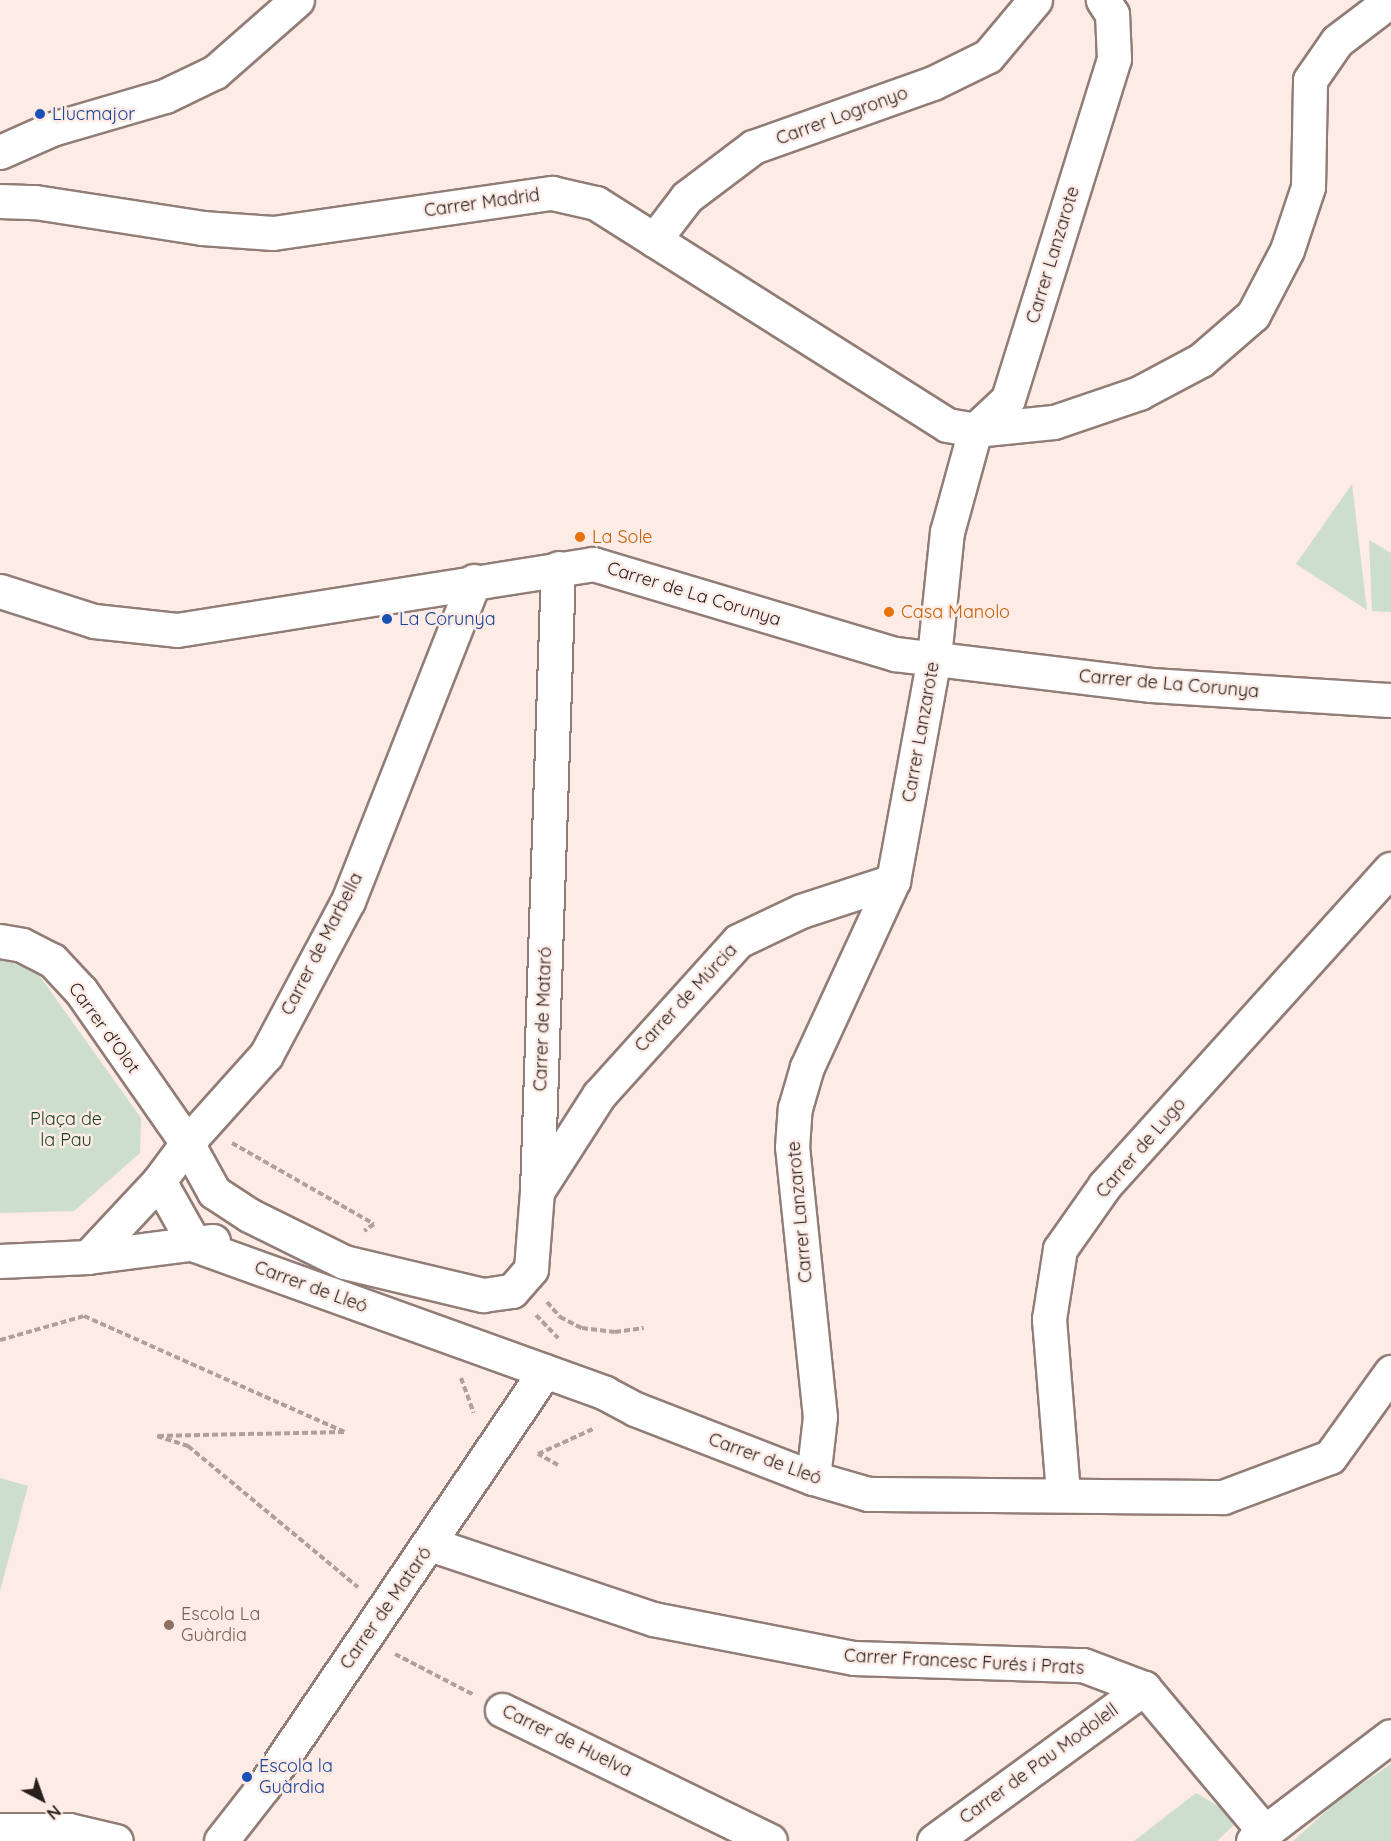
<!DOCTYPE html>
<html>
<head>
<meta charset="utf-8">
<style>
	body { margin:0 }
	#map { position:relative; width:1391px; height:1841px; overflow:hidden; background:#fdebe5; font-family:Quicksand,sans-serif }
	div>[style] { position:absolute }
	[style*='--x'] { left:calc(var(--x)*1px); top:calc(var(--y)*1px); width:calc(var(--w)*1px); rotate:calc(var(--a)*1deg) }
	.green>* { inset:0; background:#cddecd }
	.path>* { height:4px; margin-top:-2px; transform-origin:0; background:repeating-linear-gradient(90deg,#afa09c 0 6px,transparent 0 9px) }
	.roads { filter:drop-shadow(2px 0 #917d76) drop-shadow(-2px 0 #917d76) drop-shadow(0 2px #917d76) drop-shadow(0 -2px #917d76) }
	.minor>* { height:33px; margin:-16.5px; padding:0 16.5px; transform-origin:16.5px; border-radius:16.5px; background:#fff }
	.dots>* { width:16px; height:16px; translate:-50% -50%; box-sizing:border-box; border:3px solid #fdebe5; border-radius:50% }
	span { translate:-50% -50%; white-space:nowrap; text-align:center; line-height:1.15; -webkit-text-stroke:5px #fdebe5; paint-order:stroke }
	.transit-label { font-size:18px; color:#164399 }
	.left { translate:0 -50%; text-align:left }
	.street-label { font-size:18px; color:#28201d }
	.food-label { font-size:18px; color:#c56008 }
	.park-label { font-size:18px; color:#193f1b }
	.education-label { font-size:18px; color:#785e54 }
	.north { position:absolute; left:12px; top:1769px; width:60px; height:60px; -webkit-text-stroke:4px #fdebe5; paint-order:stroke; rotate:139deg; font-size:16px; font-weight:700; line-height:24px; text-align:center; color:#28201d }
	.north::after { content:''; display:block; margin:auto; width:21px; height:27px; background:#28201d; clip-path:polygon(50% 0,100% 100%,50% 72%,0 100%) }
</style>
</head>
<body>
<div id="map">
	<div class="green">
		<i style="clip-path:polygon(1352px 484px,1367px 610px,1296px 564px)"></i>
		<i style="clip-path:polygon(1369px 540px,1391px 553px,1391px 612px,1372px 611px)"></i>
		<i style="clip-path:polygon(0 959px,36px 971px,141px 1118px,140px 1153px,74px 1211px,0 1213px)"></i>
		<i style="clip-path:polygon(0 1478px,28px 1486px,0 1591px)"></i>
		<i style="clip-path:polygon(1391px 1764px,1391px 1841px,1293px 1841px,1341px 1798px)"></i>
		<i style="clip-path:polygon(1196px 1793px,1240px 1819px,1217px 1841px,1134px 1841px)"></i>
	</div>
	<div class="path">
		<i style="--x:232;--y:1143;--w:163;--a:29.7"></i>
		<i style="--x:374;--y:1224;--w:12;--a:145"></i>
		<i style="--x:547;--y:1302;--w:20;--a:49"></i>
		<i style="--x:560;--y:1317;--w:25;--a:27"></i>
		<i style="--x:582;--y:1328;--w:33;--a:7"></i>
		<i style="--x:615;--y:1332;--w:29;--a:-8"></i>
		<i style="--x:536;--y:1315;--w:32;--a:46"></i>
		<i style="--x:0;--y:1340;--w:87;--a:-15.9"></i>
		<i style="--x:84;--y:1316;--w:285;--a:24"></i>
		<i style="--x:344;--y:1432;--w:187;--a:178.8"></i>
		<i style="--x:157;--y:1436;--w:33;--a:18"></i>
		<i style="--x:188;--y:1446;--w:221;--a:39.7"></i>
		<i style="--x:461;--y:1378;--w:37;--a:70"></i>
		<i style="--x:558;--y:1465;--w:23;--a:-151"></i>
		<i style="--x:538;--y:1454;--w:63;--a:-24.5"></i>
		<i style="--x:395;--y:1654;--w:89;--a:27.4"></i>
	</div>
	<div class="roads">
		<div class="minor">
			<i style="--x:0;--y:152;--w:57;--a:-23.9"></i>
			<i style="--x:52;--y:129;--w:118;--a:-16.3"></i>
			<i style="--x:165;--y:96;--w:55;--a:-25.6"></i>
			<i style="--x:215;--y:72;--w:109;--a:-41.3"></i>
			<i style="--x:0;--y:201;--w:35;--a:2"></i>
			<i style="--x:35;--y:202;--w:169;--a:8.8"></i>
			<i style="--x:202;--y:228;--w:71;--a:4"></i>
			<i style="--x:273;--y:233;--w:282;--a:-8.2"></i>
			<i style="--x:552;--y:193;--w:45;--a:12.8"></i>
			<i style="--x:596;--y:203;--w:415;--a:32.3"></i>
			<i style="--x:947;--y:425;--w:28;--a:10"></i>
			<i style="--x:975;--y:430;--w:79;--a:-5.8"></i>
			<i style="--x:1054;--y:422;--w:90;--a:-18.8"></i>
			<i style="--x:1139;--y:393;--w:70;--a:-28"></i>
			<i style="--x:1201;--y:360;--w:69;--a:-40.9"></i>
			<i style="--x:1253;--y:315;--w:73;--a:-62.4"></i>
			<i style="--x:1287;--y:250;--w:66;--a:-71.6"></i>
			<i style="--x:1308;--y:187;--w:107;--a:-88.9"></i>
			<i style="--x:1310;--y:80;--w:47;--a:-55.3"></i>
			<i style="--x:1337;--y:41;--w:68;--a:-37.2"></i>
			<i style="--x:654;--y:240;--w:54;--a:-52.5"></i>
			<i style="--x:687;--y:197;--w:83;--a:-37.1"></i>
			<i style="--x:753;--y:147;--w:191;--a:-19.6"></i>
			<i style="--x:933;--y:83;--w:61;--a:-26.1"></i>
			<i style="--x:988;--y:56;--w:73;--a:-50"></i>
			<i style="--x:0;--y:591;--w:99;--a:17.7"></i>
			<i style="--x:94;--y:621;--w:83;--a:6.2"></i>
			<i style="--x:177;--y:630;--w:421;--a:-9"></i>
			<i style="--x:593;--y:564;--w:315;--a:16.6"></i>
			<i style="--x:895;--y:654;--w:258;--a:6.9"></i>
			<i style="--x:1151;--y:685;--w:240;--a:3.6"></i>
			<i style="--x:0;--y:941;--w:22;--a:10"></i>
			<i style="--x:22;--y:945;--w:34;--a:27"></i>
			<i style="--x:52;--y:960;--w:42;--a:46.9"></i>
			<i style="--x:81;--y:991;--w:185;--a:55.1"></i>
			<i style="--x:187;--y:1143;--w:56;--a:61.1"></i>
			<i style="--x:214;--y:1192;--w:42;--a:33.3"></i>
			<i style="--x:249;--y:1215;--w:106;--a:26.3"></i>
			<i style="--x:344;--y:1262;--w:143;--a:13.4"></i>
			<i style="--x:483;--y:1295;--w:29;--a:-8"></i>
			<i style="--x:512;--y:1291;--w:29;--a:-49"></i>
			<i style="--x:531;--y:1269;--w:78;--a:-85.6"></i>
			<i style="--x:537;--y:1191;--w:623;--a:-88.07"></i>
			<i style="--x:159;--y:1181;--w:73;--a:60.6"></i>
			<i style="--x:195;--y:1245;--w:436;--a:19.8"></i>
			<i style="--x:605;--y:1393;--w:34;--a:28"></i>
			<i style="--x:635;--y:1409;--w:191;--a:21.2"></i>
			<i style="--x:813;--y:1478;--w:57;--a:16.2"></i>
			<i style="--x:868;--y:1494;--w:355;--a:0.5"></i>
			<i style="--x:1223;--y:1497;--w:114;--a:-20.5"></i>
			<i style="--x:1330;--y:1457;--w:105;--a:-54.3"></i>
			<i style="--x:538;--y:1190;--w:113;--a:-57.3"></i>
			<i style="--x:599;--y:1095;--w:207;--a:-47.9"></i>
			<i style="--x:738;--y:941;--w:70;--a:-25.5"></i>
			<i style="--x:801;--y:911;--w:97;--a:-18.1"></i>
			<i style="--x:88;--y:1257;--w:104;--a:-46.9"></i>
			<i style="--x:159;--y:1181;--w:47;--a:-53.6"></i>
			<i style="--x:187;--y:1143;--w:118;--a:-48.1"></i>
			<i style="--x:266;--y:1055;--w:174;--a:-62"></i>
			<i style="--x:348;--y:901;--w:344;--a:-68.5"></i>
			<i style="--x:0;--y:1261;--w:88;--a:-2.6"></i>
			<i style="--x:88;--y:1257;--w:126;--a:-7.3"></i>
			<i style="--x:813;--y:1478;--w:61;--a:-83.5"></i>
			<i style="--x:820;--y:1417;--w:271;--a:-95.9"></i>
			<i style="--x:792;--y:1147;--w:39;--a:-86"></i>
			<i style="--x:795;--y:1108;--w:43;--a:-73.7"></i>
			<i style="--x:807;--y:1067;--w:205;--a:-65.2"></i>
			<i style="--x:893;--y:881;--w:228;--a:-79.6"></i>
			<i style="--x:934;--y:657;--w:126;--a:-84.1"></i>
			<i style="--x:947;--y:532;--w:106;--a:-74.6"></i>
			<i style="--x:975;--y:430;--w:45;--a:-43.2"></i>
			<i style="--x:1008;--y:399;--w:356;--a:-72.7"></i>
			<i style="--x:1114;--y:59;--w:45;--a:-92.5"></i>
			<i style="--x:1112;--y:14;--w:17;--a:-123"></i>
			<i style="--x:1063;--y:1493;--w:175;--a:-94.6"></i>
			<i style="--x:1049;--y:1319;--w:71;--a:-81.1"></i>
			<i style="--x:1060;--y:1249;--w:78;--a:-54.9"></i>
			<i style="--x:1105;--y:1185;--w:426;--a:-47.9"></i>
			<i style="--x:430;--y:1544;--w:235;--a:18.6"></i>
			<i style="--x:653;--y:1619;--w:205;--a:11"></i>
			<i style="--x:854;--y:1658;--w:229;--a:1.8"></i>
			<i style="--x:1083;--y:1665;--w:65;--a:20.7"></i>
			<i style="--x:1144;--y:1688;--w:187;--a:50"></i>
			<i style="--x:502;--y:1710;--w:298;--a:26"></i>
			<i style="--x:0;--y:1830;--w:69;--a:0"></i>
			<i style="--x:69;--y:1830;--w:48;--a:13.2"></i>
			<i style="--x:221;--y:1841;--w:70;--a:-52"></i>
			<i style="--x:264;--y:1786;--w:501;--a:-55.9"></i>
			<i style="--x:934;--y:1841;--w:260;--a:-36.1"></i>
			<i style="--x:1253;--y:1841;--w:173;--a:-37.3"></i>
		</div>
	</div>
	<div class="dots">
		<i style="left:40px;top:114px;background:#1a4fb4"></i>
		<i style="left:580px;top:537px;background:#e8710a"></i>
		<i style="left:889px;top:612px;background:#e8710a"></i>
		<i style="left:387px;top:619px;background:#1a4fb4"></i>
		<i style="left:169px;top:1625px;background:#8d6e63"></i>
		<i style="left:247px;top:1777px;background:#1a4fb4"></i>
	</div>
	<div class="transit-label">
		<span class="left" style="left:52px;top:114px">Llucmajor</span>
		<span class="left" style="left:399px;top:619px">La Corunya</span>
		<span class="left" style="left:259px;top:1777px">Escola la<br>Guàrdia</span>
	</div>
	<div class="street-label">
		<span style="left:842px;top:116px;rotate:-20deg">Carrer Logronyo</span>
		<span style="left:482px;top:203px;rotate:-8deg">Carrer Madrid</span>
		<span style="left:1053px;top:255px;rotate:-73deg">Carrer Lanzarote</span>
		<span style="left:694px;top:594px;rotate:17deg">Carrer de La Corunya</span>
		<span style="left:1169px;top:684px;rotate:5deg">Carrer de La Corunya</span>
		<span style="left:921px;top:732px;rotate:-80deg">Carrer Lanzarote</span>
		<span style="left:322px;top:944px;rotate:-63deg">Carrer de Marbella</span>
		<span style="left:686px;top:998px;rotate:-47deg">Carrer de Múrcia</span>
		<span style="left:543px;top:1019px;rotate:-88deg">Carrer de Mataró</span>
		<span style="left:104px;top:1028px;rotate:54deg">Carrer d'Olot</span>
		<span style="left:1141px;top:1148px;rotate:-49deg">Carrer de Lugo</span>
		<span style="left:800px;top:1212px;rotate:-95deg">Carrer Lanzarote</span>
		<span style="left:311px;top:1287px;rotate:20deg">Carrer de Lleó</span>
		<span style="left:765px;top:1459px;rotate:20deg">Carrer de Lleó</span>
		<span style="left:386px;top:1608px;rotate:-55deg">Carrer de Mataró</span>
		<span style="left:964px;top:1662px;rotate:3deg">Carrer Francesc Furés i Prats</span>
		<span style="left:567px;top:1741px;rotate:26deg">Carrer de Huelva</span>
		<span style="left:1039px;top:1764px;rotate:-36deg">Carrer de Pau Modolell</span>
	</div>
	<div class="food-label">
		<span class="left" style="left:592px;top:537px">La Sole</span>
		<span class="left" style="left:901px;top:612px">Casa Manolo</span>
	</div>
	<div class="park-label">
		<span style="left:66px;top:1130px">Plaça de<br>la Pau</span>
	</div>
	<div class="education-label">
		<span class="left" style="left:181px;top:1625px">Escola La<br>Guàrdia</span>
	</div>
	<div class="north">N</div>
</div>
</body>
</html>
